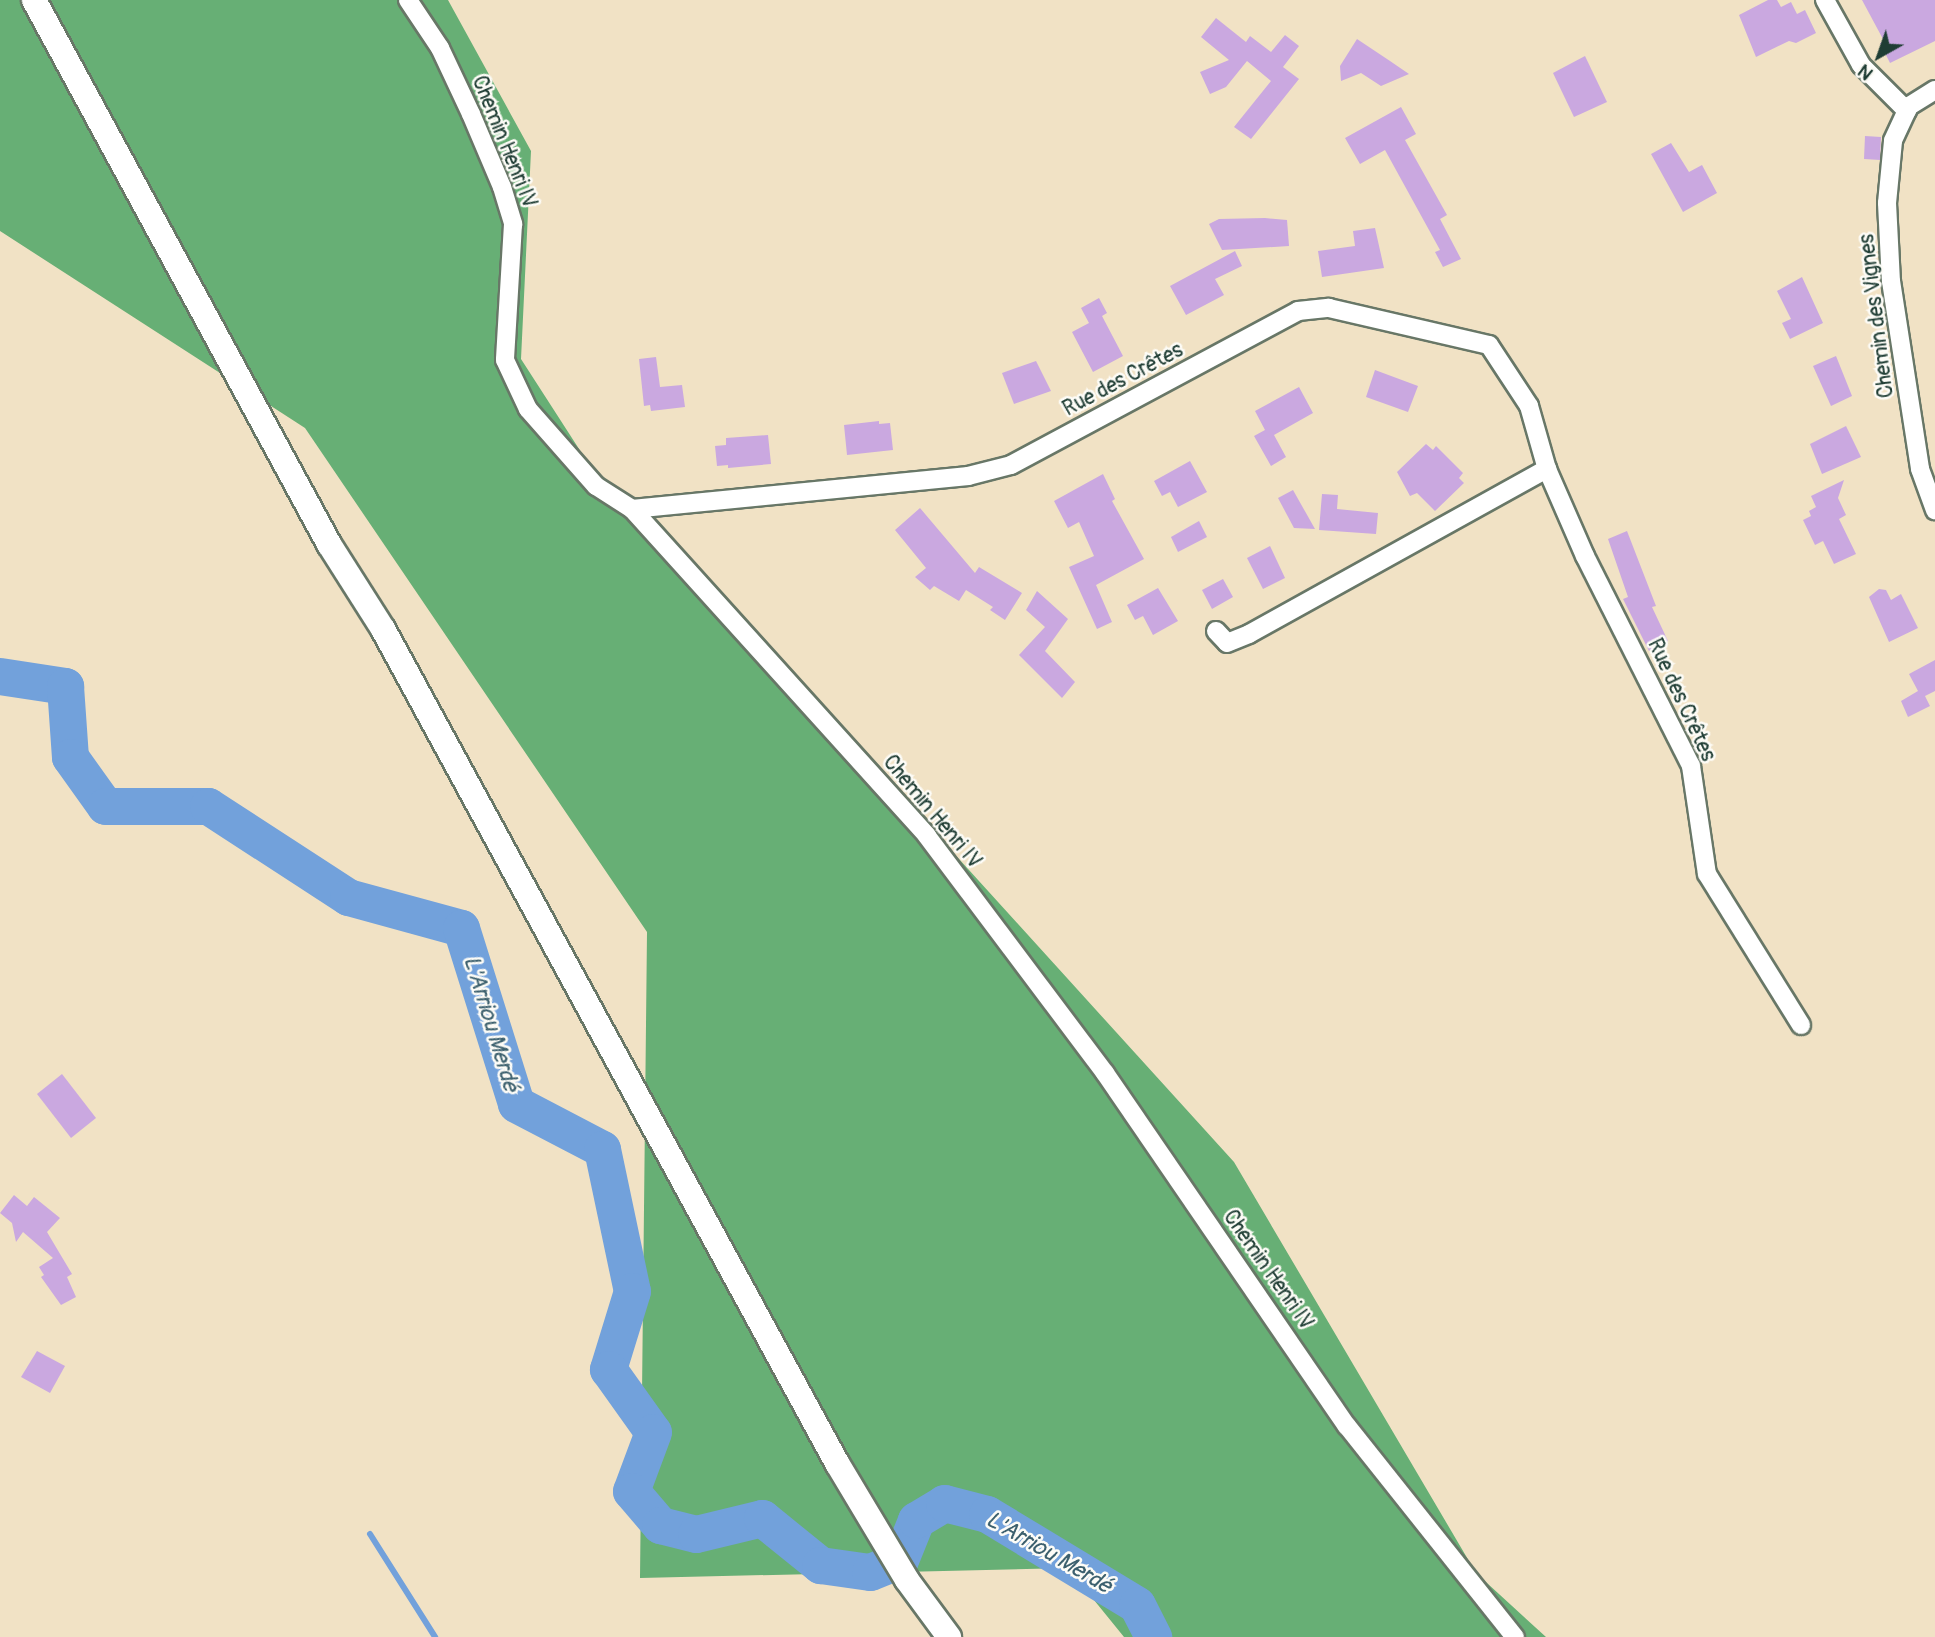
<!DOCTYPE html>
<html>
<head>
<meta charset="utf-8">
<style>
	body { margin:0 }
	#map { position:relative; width:1935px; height:1637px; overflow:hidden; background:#f1e2c5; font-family:Pangolin,sans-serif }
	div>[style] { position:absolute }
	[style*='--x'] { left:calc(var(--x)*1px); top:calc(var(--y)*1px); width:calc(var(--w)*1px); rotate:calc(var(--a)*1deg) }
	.forest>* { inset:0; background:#67af75 }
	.stream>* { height:6px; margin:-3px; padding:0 3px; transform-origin:3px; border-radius:3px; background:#72a1db }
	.river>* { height:37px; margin:-18.5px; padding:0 18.5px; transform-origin:18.5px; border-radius:18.5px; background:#72a1db }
	.building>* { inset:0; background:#caa8e0 }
	.roads { filter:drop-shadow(2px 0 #687767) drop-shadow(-2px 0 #687767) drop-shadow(0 2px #687767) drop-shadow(0 -2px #687767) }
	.minor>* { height:18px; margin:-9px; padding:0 9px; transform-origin:9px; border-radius:9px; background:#fff }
	.secondary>* { height:24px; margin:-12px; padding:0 12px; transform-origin:12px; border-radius:12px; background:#fff }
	span { translate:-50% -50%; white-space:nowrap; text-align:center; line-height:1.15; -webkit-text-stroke:5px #fdfcf7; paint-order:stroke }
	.street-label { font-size:21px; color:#1f3d34 }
	.water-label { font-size:23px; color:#3c606e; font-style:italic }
	.north { position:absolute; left:1844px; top:21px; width:70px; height:70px; -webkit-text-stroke:5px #fdfcf7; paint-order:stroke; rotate:220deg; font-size:19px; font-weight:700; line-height:28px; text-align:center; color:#1f3d34 }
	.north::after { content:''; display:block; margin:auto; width:24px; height:32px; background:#1f3d34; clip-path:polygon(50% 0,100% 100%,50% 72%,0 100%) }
</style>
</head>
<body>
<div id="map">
	<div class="forest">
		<i style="clip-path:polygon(0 0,448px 0,531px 151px,521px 359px,590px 466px,654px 523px,1234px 1162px,1476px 1573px,1546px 1637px,1124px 1637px,1068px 1568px,640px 1578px,647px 932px,305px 428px,0 231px)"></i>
	</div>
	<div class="stream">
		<i style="--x:370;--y:1534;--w:122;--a:57.7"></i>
	</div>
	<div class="river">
		<i style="--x:0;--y:676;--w:66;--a:8.7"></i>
		<i style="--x:65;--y:686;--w:71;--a:86"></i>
		<i style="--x:70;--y:757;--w:60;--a:54.5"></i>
		<i style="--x:105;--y:806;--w:103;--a:0"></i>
		<i style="--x:208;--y:806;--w:167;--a:33"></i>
		<i style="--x:348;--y:897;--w:117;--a:15.3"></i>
		<i style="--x:461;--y:928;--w:184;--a:72.6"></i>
		<i style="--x:516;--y:1104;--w:97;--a:27.6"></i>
		<i style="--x:602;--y:1149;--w:145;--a:78.1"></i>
		<i style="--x:632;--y:1291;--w:82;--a:107.1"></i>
		<i style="--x:608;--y:1369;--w:77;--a:54.5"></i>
		<i style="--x:653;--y:1432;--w:63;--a:110.4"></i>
		<i style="--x:631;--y:1491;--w:45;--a:49.5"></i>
		<i style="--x:660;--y:1525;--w:37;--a:14"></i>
		<i style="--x:696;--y:1534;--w:68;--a:-13.6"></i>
		<i style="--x:762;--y:1518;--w:75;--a:39"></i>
		<i style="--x:820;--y:1565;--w:50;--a:8"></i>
		<i style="--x:870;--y:1572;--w:32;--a:-22"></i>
		<i style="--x:900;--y:1560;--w:43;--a:-68.2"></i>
		<i style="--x:916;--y:1520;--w:33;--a:-31"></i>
		<i style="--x:944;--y:1503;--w:44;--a:14.3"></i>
		<i style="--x:987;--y:1514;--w:175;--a:31.2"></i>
		<i style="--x:1137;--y:1605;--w:36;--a:63"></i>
	</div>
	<div class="building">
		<i style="clip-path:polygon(1768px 0,1777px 0,1781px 7px,1791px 2px,1797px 14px,1805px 10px,1816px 33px,1796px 43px,1789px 41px,1756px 57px,1739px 15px)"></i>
		<i style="clip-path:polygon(1862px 0,1935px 0,1935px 41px,1890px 63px,1880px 43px,1884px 41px)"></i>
		<i style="clip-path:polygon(1216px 18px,1246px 42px,1250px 36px,1271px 52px,1285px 35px,1299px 46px,1283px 67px,1299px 79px,1251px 139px,1234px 127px,1271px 81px,1247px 61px,1226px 87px,1210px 94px,1200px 72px,1229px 60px,1201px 37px)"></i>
		<i style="clip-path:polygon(1357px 39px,1390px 61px,1409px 74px,1381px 86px,1361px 73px,1341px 81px,1340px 66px)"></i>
		<i style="clip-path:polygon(1585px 56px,1607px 102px,1574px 117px,1553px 73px)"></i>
		<i style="clip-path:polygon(1401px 107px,1416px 134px,1405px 140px,1447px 215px,1440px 219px,1461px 259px,1443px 267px,1435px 252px,1440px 250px,1385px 150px,1360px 164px,1345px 138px)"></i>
		<i style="clip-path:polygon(1865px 136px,1881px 137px,1880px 160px,1864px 159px)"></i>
		<i style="clip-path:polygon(1671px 143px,1689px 172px,1702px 165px,1717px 193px,1683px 212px,1651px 154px)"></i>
		<i style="clip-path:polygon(1265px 218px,1287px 220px,1289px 246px,1222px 250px,1209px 224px,1219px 219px)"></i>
		<i style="clip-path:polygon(1375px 228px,1384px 268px,1322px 277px,1318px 251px,1355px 246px,1353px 231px)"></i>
		<i style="clip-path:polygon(1235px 251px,1242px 266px,1215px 279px,1224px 295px,1186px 315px,1170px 286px)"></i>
		<i style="clip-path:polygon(1802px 277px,1823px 323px,1790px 339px,1782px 323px,1791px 319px,1777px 291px)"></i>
		<i style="clip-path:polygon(1099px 298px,1107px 313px,1102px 316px,1123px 356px,1093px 372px,1072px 332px,1089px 323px,1081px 308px)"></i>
		<i style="clip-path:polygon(1836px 356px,1852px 396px,1831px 406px,1813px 366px)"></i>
		<i style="clip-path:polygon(656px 357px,660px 387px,682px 385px,685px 407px,651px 411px,650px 405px,644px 406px,639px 359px)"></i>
		<i style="clip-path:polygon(1036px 361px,1051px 391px,1014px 404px,1002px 373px)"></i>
		<i style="clip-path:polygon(1375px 370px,1418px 386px,1408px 412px,1366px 397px)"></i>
		<i style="clip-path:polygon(1299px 387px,1313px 413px,1274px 435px,1286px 457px,1271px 466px,1254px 436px,1265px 430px,1255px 411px)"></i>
		<i style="clip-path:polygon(879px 421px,879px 424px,890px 423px,893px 450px,847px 455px,844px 425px)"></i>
		<i style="clip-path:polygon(1846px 426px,1861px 457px,1822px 474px,1810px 444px)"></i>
		<i style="clip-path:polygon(768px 435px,771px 464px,728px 468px,728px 465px,717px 466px,715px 446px,726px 445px,726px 438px)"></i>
		<i style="clip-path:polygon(1426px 444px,1433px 450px,1436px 446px,1463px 473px,1459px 478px,1464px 483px,1435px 511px,1417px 493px,1410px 496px,1397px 472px)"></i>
		<i style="clip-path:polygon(1190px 461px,1207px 492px,1178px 507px,1170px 492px,1162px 496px,1154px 481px)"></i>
		<i style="clip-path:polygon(1103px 474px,1115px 499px,1112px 501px,1144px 559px,1096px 585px,1112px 622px,1097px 629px,1069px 567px,1094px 556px,1079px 522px,1068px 528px,1054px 501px)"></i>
		<i style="clip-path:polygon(1844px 480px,1838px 498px,1846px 515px,1839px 519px,1856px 554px,1834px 564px,1823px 541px,1815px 545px,1803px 520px,1811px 516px,1809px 511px,1816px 507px,1811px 496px)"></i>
		<i style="clip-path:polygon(1293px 490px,1315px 529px,1294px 528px,1278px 498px)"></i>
		<i style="clip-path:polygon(1322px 494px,1338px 495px,1337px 509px,1378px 513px,1376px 534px,1319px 530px)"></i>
		<i style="clip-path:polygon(920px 508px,975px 573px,979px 567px,1022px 593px,1005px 620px,990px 610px,993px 607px,966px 590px,959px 601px,934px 586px,930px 590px,915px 577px,926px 568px,895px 530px)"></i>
		<i style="clip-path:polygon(1199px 521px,1207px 537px,1178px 552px,1171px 537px)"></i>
		<i style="clip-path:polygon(1627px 531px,1656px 606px,1652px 607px,1668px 641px,1649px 651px,1623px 599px,1628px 597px,1608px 539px)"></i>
		<i style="clip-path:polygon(1270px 546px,1285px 578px,1263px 589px,1247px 558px)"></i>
		<i style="clip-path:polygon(1223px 579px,1233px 597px,1212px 609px,1202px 590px)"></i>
		<i style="clip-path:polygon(1158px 588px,1178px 621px,1153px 635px,1143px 616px,1135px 620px,1127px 605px)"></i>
		<i style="clip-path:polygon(1879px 589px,1886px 590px,1891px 600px,1901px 594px,1918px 628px,1889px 642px,1869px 597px)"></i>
		<i style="clip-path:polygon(1037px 591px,1068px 619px,1045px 651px,1075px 682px,1062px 698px,1019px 655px,1045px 627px,1026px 610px)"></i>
		<i style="clip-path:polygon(1935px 660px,1935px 691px,1925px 696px,1930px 706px,1908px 717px,1901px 701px,1918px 691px,1909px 674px)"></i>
		<i style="clip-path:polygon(62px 1074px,96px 1118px,71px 1138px,37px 1094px)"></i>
		<i style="clip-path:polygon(14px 1195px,27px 1206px,34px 1197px,60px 1218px,47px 1232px,72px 1274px,67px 1277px,76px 1297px,61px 1305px,41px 1277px,44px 1275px,39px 1267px,53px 1258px,23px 1232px,16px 1242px,12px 1223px,0 1213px)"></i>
		<i style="clip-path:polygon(37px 1351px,65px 1366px,50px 1393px,21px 1377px)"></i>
	</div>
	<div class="roads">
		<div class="minor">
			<i style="--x:408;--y:0;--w:58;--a:56.3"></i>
			<i style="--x:440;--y:48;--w:73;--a:64.8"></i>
			<i style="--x:471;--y:114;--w:79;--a:67"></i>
			<i style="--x:502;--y:187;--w:39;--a:73"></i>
			<i style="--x:513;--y:224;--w:136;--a:93.4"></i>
			<i style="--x:505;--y:360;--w:54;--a:64.9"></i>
			<i style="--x:528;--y:409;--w:103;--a:48.6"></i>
			<i style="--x:596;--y:486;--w:43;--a:32.6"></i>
			<i style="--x:632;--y:509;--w:440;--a:47.9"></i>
			<i style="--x:927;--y:836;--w:296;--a:53.1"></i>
			<i style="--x:1105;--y:1073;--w:428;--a:55.6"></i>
			<i style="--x:1347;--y:1426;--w:270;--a:51.5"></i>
			<i style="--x:1825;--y:0;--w:74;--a:61"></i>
			<i style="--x:1861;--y:65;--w:65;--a:45"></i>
			<i style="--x:1935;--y:90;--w:31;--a:148"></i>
			<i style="--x:1909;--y:106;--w:38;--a:115"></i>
			<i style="--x:1893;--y:141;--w:62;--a:95.5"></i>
			<i style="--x:1887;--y:203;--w:78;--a:87.1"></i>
			<i style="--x:1891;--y:281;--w:190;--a:81.2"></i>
			<i style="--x:1920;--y:469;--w:44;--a:69.9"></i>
			<i style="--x:632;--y:509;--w:338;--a:-5.6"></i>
			<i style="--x:968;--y:476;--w:44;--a:-14.3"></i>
			<i style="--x:1011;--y:465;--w:326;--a:-28.2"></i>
			<i style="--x:1298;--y:311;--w:31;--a:-6"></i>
			<i style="--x:1329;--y:308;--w:164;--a:13"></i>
			<i style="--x:1489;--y:345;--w:73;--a:56.7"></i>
			<i style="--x:1529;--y:406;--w:66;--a:74.1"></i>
			<i style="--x:1547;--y:469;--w:95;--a:66.4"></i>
			<i style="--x:1585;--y:556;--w:235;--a:63.2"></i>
			<i style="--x:1691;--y:766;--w:109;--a:81.6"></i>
			<i style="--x:1707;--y:874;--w:178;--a:58.1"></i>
			<i style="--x:1216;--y:631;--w:16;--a:47"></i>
			<i style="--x:1227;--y:643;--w:24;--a:-22"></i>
			<i style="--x:1249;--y:634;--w:341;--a:-29"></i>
		</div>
		<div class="secondary">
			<i style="--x:34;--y:0;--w:619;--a:61.53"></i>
			<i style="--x:329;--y:544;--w:101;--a:57.6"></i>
			<i style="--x:383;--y:629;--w:950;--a:61.44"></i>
			<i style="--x:837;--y:1463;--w:136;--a:59.1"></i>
			<i style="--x:907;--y:1580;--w:71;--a:53.6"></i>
		</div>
	</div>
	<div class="street-label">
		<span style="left:504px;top:142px;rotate:68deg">Chemin Henri IV</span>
		<span style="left:1877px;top:316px;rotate:-97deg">Chemin des Vignes</span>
		<span style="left:1123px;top:380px;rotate:-28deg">Rue des Crêtes</span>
		<span style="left:1681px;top:700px;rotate:65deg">Rue des Crêtes</span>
		<span style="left:932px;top:812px;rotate:50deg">Chemin Henri IV</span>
		<span style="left:1268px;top:1270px;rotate:55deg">Chemin Henri IV</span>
	</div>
	<div class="water-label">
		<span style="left:491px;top:1024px;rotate:73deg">L'Arriou Merdé</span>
		<span style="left:1049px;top:1553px;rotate:30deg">L'Arriou Merdé</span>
	</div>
	<div class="north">N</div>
</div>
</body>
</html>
